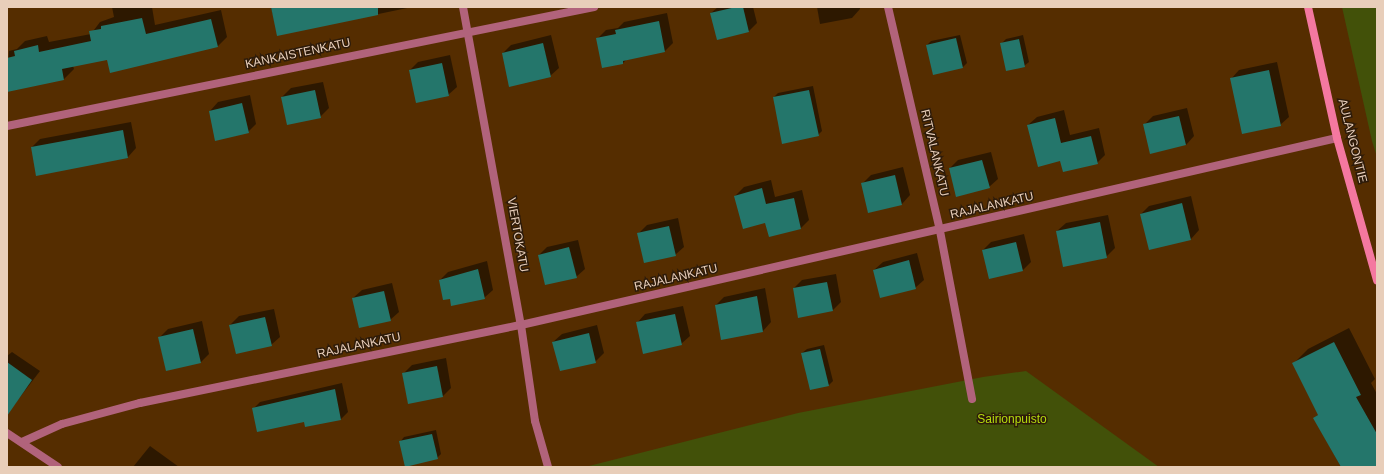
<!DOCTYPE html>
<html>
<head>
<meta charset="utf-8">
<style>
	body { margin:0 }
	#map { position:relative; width:1384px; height:474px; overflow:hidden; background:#552d00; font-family:Helvetica,sans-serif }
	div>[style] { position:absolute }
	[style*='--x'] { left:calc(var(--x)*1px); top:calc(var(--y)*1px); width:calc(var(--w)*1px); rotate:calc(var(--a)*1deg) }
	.green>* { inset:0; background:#425109 }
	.shadow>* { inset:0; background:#0007 }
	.building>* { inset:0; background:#24766b }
	.street>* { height:8px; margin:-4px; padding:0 4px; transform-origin:4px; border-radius:4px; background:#b1637b }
	.secondary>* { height:8px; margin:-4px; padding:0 4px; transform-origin:4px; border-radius:4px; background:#f478a0 }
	span { translate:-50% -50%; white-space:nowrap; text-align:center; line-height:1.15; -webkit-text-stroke:3px #2d1b0a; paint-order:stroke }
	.street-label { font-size:12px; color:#e8ceba }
	.park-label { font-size:12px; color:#b5dc0d }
	.frame { position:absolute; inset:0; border:8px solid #e8ceba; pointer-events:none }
</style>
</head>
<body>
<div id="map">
	<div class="green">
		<i style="clip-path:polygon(1342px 7px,1377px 7px,1377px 157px,1372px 141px)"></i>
		<i style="clip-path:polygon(1026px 371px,1159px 467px,585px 467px,798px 413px,983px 377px)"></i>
	</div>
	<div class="shadow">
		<i style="clip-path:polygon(112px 7px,152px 7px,155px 25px,221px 10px,227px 37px,217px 47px,108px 59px,73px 66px,74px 69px,64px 79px,7px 91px,9px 51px,17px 49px,25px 41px,47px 36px,49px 42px,91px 34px,100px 22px,114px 17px)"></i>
		<i style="clip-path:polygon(271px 7px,412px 7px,278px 35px)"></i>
		<i style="clip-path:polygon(718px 7px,753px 7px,757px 23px,749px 31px,711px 13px)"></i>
		<i style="clip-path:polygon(817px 7px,860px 7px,860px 9px,852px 18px,820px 24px)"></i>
		<i style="clip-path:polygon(667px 13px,673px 43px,665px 51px,627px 59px,623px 63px,597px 39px,606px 30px,618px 28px,624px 22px)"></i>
		<i style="clip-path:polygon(551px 35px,559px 68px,550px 76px,503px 53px,511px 45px)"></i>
		<i style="clip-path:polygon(960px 35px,967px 63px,963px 67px,934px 74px,927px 45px,931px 41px)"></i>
		<i style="clip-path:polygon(1023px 35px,1029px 62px,1024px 66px,1002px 43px,1006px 39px)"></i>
		<i style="clip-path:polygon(450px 55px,457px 87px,448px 95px,410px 70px,418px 62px)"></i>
		<i style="clip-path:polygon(1277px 62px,1289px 117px,1280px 125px,1231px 79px,1239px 70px)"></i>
		<i style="clip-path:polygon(323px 82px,329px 108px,320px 117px,282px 97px,291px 88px)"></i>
		<i style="clip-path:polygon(813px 86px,822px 131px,818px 135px,774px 97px,778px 93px)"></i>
		<i style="clip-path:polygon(250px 95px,256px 124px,248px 132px,210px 111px,218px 102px)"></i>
		<i style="clip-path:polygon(1187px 108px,1194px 136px,1186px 145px,1144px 125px,1153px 116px)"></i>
		<i style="clip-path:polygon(1064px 110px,1070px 135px,1099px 128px,1105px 155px,1097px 163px,1028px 125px,1037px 117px)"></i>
		<i style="clip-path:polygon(131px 122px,136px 148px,128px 157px,37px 175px,32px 147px,40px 139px)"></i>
		<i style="clip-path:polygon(991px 152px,998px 179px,989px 187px,950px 168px,958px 160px)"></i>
		<i style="clip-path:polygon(903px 167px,910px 195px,902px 204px,869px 212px,862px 184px,871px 175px)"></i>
		<i style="clip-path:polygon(771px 180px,775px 197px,802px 190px,809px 220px,801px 228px,770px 236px,766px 222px,735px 196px,744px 187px)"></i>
		<i style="clip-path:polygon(1191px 196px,1199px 230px,1191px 239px,1141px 214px,1149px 206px)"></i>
		<i style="clip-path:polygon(1108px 215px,1115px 248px,1106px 257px,1057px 231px,1066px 223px)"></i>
		<i style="clip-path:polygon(678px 218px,684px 247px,675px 255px,638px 234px,647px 225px)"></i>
		<i style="clip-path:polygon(1024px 234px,1031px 262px,1023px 270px,983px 250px,991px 242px)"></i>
		<i style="clip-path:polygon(578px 240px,585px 269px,576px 277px,539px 255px,547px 247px)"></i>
		<i style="clip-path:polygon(917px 253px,924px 280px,915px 288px,874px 270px,883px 262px)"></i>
		<i style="clip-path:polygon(487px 261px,493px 290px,484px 298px,450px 298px,440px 280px,448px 272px)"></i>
		<i style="clip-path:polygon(836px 274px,841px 302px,833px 310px,794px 288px,802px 280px)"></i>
		<i style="clip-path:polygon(392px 283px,399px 312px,390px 320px,353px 298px,362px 290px)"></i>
		<i style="clip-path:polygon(765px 288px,771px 322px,763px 331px,722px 339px,716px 305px,724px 297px)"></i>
		<i style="clip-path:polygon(683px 306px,690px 336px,681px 344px,637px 323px,645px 314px)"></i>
		<i style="clip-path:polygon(274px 309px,280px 337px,271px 345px,230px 325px,239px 316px)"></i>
		<i style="clip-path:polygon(202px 321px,209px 354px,201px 362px,167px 370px,160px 337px,168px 329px)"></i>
		<i style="clip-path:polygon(597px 325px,604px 353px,595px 362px,553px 342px,562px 334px)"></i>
		<i style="clip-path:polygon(1349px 328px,1375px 379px,1371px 383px,1377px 394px,1377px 467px,1341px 467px,1314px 418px,1319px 414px,1294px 363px,1308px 349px)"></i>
		<i style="clip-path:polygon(824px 345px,833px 381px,829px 385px,802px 353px,807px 349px)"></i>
		<i style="clip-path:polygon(12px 352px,40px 371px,14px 405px,7px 400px,7px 356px)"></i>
		<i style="clip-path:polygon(446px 358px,451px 388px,443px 396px,409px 403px,403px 374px,412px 365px)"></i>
		<i style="clip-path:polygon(342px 383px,348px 412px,341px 419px,306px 426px,305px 421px,253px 409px,260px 402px)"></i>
		<i style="clip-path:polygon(436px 430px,441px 454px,437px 458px,400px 442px,404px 437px)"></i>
		<i style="clip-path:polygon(150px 446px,179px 467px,133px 467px)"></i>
	</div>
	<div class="building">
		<i style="clip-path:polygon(271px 7px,378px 7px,378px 15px,277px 36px)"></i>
		<i style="clip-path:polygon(736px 7px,743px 7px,749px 32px,717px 40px,710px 13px)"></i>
		<i style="clip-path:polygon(142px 18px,146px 34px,211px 19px,218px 47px,110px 73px,107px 60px,62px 69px,64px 80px,7px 92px,7px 58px,15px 56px,14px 51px,38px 45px,39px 52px,91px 41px,89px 31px,101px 29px,101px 26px)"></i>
		<i style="clip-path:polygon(659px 21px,665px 52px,623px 61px,623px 64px,602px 68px,596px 38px,616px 34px,615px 30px)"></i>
		<i style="clip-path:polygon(956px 38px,963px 68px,933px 75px,926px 45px)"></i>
		<i style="clip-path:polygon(1019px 39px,1025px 67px,1006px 71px,1000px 43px)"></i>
		<i style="clip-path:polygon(543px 43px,551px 77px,509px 87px,502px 53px)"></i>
		<i style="clip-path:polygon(442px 63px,449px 96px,416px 103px,409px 70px)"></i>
		<i style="clip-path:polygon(1269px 70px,1281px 126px,1242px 134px,1230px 78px)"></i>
		<i style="clip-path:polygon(315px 90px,321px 118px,287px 125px,281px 97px)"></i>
		<i style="clip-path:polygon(809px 90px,819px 136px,782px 144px,773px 97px)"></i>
		<i style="clip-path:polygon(242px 103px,249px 133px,215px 141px,209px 111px)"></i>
		<i style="clip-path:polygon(1179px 116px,1186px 145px,1150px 154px,1143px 124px)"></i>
		<i style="clip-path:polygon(1055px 118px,1061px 143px,1091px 136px,1098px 164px,1063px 172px,1060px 161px,1038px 167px,1027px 125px)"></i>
		<i style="clip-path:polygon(123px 130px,128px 158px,36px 176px,31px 147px)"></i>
		<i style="clip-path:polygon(982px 160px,990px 188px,956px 197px,949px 168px)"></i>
		<i style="clip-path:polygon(895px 175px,902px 205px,868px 213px,861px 183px)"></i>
		<i style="clip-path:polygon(762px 188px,766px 204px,794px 198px,801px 229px,769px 237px,765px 223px,743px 229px,734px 196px)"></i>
		<i style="clip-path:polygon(1182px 203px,1191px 240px,1149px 250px,1140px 214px)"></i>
		<i style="clip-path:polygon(1100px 222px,1107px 258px,1063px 267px,1056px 231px)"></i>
		<i style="clip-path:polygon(669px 226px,676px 256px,644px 263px,637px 233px)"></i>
		<i style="clip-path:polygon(1016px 242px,1023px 271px,989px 279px,982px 250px)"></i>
		<i style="clip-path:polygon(569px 247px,577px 278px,545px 285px,538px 255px)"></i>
		<i style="clip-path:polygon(909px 260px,916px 289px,880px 298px,873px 270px)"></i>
		<i style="clip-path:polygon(478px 269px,485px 299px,451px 306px,450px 299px,443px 300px,439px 280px)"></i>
		<i style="clip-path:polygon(827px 282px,833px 311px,798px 318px,793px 288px)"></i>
		<i style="clip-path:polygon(384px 291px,391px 321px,359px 328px,352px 298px)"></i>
		<i style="clip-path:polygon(757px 296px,763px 332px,721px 340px,715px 305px)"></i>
		<i style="clip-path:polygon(675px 314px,682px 345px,643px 354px,636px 322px)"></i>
		<i style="clip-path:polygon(265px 317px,272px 346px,236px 354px,229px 325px)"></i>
		<i style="clip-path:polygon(193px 329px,201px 363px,166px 371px,158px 337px)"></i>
		<i style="clip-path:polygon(589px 333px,596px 363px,560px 371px,552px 342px)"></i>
		<i style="clip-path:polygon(1334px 342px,1361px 395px,1356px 397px,1377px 434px,1377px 467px,1341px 467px,1313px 418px,1318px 415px,1292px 363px)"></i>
		<i style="clip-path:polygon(820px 349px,829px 386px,810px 390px,801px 353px)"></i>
		<i style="clip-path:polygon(7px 362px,32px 380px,7px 416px)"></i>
		<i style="clip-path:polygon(437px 366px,443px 397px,408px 404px,402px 373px)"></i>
		<i style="clip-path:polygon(335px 389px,341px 420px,305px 427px,304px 422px,257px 432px,252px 408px)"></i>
		<i style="clip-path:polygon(432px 434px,438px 459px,405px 467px,399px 441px)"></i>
	</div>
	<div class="street">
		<i style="--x:463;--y:7;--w:323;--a:79.7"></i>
		<i style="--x:521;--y:325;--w:97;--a:81.7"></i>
		<i style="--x:535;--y:421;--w:48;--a:74.2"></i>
		<i style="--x:888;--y:7;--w:230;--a:76.9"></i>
		<i style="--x:940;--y:231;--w:171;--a:79.2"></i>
		<i style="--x:7;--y:126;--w:599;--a:-11.46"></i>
		<i style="--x:7;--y:433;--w:61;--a:33.7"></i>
		<i style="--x:22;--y:442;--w:44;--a:-24.2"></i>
		<i style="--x:62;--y:424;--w:81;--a:-15.1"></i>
		<i style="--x:140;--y:403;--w:389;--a:-11.6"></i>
		<i style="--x:521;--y:325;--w:837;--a:-12.91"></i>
	</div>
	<div class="secondary">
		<i style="--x:1308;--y:7;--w:134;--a:77.5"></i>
		<i style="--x:1337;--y:138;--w:148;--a:74.3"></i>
	</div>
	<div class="street-label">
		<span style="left:298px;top:54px;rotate:-12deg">KANKAISTENKATU</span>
		<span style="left:1352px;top:141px;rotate:76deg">AULANGONTIE</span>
		<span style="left:934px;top:153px;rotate:77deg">RITVALANKATU</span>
		<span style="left:992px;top:206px;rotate:-13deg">RAJALANKATU</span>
		<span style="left:517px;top:235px;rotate:80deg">VIERTOKATU</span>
		<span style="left:676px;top:278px;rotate:-13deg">RAJALANKATU</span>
		<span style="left:359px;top:346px;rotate:-12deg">RAJALANKATU</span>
	</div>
	<div class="park-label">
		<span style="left:1012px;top:420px">Sairionpuisto</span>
	</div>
	<div class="frame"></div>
</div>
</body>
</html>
